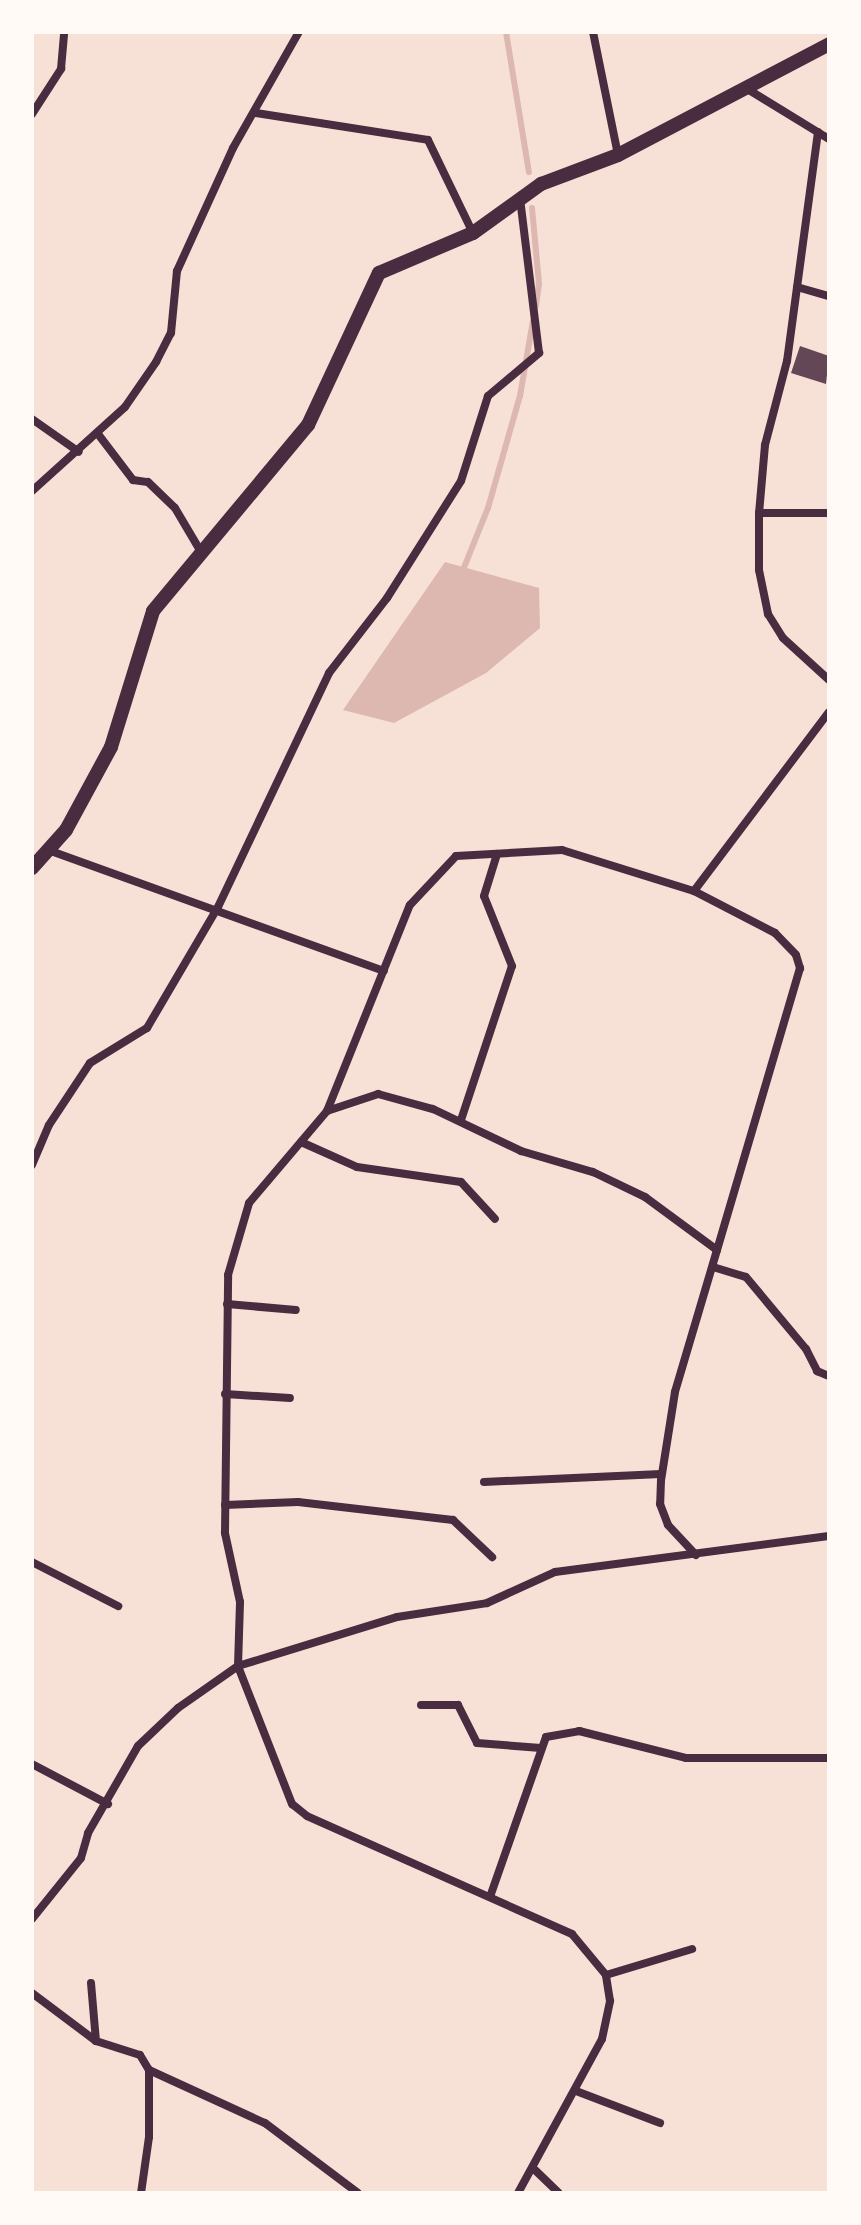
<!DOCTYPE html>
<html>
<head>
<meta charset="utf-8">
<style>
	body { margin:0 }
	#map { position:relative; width:861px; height:2225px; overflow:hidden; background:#f7e1d7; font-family:Karla,sans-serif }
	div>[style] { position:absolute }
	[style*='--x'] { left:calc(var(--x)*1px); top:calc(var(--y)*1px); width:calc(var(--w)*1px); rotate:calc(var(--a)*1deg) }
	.water>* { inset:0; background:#dcb8b0 }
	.stream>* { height:6px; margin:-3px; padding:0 3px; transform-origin:3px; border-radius:3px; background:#dcb8b0 }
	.building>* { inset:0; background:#644757 }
	.minor>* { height:8px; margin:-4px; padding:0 4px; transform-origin:4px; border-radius:4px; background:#4a2c40 }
	.tertiary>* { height:14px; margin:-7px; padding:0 7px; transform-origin:7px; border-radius:7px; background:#4a2c40 }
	span { translate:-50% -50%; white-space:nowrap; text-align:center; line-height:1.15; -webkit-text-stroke:6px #fffaf5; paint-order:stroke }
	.frame { position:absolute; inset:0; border:34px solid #fffaf5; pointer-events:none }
</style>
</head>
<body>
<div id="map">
	<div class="water">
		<i style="clip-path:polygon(445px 562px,539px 588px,540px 628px,486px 673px,394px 723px,343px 710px)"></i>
	</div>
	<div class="stream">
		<i style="--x:506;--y:32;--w:142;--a:80.7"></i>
		<i style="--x:532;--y:208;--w:76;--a:84.7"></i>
		<i style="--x:539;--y:284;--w:22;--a:98"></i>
		<i style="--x:461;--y:575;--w:72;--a:-68.1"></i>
		<i style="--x:488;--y:508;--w:116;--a:-74.1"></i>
		<i style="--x:520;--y:396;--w:76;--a:-80.2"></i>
	</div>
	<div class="building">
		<i style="clip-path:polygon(800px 346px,829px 356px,826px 384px,791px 373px)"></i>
	</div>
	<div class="minor">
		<i style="--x:593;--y:32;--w:126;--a:78.5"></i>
		<i style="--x:749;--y:90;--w:94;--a:31.5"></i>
		<i style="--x:256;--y:113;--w:174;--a:8.9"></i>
		<i style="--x:428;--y:140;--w:103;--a:64.2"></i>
		<i style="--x:32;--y:114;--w:54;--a:-57.2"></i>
		<i style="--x:61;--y:69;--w:37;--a:-85"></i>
		<i style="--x:818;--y:132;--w:231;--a:97.7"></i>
		<i style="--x:787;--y:361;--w:87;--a:104.7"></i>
		<i style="--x:765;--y:445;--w:68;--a:95"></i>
		<i style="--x:759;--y:513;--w:70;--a:0"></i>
		<i style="--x:797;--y:287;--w:33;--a:16"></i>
		<i style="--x:32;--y:419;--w:57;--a:35.1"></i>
		<i style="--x:98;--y:434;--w:58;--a:52.7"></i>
		<i style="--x:133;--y:480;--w:15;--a:8"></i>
		<i style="--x:148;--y:482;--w:37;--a:44"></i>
		<i style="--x:175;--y:508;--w:51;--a:59.4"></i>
		<i style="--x:32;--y:491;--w:125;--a:-42.1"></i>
		<i style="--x:125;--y:407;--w:55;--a:-55.4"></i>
		<i style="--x:156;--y:362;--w:33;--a:-63"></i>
		<i style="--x:171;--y:333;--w:62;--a:-84.5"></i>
		<i style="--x:177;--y:271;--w:135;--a:-65.5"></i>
		<i style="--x:233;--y:148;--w:133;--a:-60.4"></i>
		<i style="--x:759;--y:513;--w:57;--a:90"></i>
		<i style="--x:759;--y:570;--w:45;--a:78.4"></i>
		<i style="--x:768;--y:614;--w:28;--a:58"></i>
		<i style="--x:783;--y:638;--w:62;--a:42.4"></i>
		<i style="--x:48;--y:850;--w:357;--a:19.8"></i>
		<i style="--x:694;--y:891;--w:224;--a:-53"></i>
		<i style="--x:327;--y:1111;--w:222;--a:-68.1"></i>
		<i style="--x:410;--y:905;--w:67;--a:-46.8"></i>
		<i style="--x:456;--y:856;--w:106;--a:-3.2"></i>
		<i style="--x:562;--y:850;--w:138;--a:17.3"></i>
		<i style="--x:694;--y:891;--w:91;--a:27.4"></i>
		<i style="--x:775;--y:933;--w:30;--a:46"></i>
		<i style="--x:796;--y:955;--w:14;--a:73"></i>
		<i style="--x:800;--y:968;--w:294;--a:106.4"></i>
		<i style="--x:461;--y:1120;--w:162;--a:-71.7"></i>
		<i style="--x:512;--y:966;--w:75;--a:-111.8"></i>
		<i style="--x:484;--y:896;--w:44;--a:-72.8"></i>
		<i style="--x:301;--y:1142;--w:61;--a:24.1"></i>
		<i style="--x:357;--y:1167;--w:105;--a:8.2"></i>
		<i style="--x:461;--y:1182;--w:50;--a:47.4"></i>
		<i style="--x:32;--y:1165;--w:43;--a:-67"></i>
		<i style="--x:49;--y:1125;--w:74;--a:-56.5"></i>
		<i style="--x:90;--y:1063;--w:67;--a:-31.6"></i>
		<i style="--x:147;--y:1028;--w:140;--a:-59.6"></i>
		<i style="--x:218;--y:907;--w:259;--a:-64.6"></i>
		<i style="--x:329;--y:673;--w:95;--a:-52.3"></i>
		<i style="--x:387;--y:598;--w:138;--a:-57.7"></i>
		<i style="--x:461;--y:481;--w:89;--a:-72.4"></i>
		<i style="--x:488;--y:396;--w:67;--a:-40.1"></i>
		<i style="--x:539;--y:353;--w:155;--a:-97"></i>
		<i style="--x:713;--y:1267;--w:34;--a:17"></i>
		<i style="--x:746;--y:1277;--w:94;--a:50.2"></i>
		<i style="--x:806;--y:1349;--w:25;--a:63"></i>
		<i style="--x:817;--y:1371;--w:13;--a:23"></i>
		<i style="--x:227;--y:1304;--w:69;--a:5"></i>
		<i style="--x:225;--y:1394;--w:65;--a:3.5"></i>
		<i style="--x:484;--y:1482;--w:177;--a:-2.6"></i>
		<i style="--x:225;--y:1505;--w:73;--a:-2.4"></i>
		<i style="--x:298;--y:1502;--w:156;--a:6.6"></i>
		<i style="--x:453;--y:1520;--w:54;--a:43.5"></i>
		<i style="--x:32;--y:1562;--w:97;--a:27.1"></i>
		<i style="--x:421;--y:1705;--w:37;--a:0"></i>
		<i style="--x:458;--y:1705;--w:42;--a:63.4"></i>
		<i style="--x:477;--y:1743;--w:64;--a:4.5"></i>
		<i style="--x:32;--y:1764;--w:86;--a:27.8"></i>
		<i style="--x:491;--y:1894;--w:166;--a:-70.7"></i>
		<i style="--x:546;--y:1737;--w:34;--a:-10"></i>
		<i style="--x:579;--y:1731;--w:110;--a:14.2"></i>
		<i style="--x:686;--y:1758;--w:143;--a:0"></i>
		<i style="--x:32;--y:1919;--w:78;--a:-51.2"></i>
		<i style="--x:81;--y:1858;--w:26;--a:-74"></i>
		<i style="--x:88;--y:1833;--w:100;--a:-60.1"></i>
		<i style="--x:138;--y:1746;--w:55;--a:-43.5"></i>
		<i style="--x:178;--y:1708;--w:73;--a:-35"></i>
		<i style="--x:238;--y:1666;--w:166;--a:-17.1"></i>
		<i style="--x:397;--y:1617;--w:91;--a:-8.8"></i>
		<i style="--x:487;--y:1603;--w:75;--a:-24.5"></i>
		<i style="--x:555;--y:1572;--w:276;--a:-7.5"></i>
		<i style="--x:606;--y:1975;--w:90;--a:-16.8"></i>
		<i style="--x:91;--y:1983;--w:58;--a:85.1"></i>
		<i style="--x:32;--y:1993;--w:80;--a:36.9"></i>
		<i style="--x:96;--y:2041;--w:46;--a:17.7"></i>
		<i style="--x:140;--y:2055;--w:17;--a:59"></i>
		<i style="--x:149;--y:2070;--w:67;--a:90"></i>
		<i style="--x:149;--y:2137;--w:57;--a:98.1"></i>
		<i style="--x:149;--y:2070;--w:128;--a:24.6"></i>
		<i style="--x:265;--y:2123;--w:116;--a:37"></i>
		<i style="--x:576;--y:2091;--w:90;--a:20.9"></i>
		<i style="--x:535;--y:2170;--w:33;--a:44"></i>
		<i style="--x:518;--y:2193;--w:175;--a:-61.4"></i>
		<i style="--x:602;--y:2039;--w:39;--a:-78"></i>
		<i style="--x:610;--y:2001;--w:26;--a:-99"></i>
		<i style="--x:606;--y:1975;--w:53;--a:-129.7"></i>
		<i style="--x:572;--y:1934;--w:290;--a:-156"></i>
		<i style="--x:307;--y:1816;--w:19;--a:-141"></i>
		<i style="--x:292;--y:1804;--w:148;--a:-111.4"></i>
		<i style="--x:238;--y:1666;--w:64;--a:-88.2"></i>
		<i style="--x:240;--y:1602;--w:71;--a:-102.3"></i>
		<i style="--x:225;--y:1533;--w:258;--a:-89.3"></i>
		<i style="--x:228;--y:1275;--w:75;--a:-73.7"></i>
		<i style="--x:249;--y:1203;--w:121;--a:-49.7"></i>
		<i style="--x:327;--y:1111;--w:54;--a:-18.4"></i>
		<i style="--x:378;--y:1094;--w:57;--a:15.3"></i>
		<i style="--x:433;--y:1109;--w:98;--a:25.5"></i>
		<i style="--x:521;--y:1151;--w:75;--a:16.3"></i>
		<i style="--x:593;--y:1172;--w:58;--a:25.7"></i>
		<i style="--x:645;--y:1197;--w:89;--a:36.4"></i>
		<i style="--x:717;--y:1250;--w:148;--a:106.5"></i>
		<i style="--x:675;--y:1392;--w:89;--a:99"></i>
		<i style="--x:661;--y:1480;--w:24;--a:92"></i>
		<i style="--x:660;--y:1504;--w:22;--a:69"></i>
		<i style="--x:668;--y:1525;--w:41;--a:47"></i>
	</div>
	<div class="tertiary">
		<i style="--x:32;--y:868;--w:51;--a:-48.2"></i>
		<i style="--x:66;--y:830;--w:94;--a:-61.5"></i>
		<i style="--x:111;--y:747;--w:142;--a:-72.8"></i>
		<i style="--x:153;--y:611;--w:242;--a:-50.2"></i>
		<i style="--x:308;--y:425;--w:168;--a:-65"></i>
		<i style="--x:379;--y:273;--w:102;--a:-23.1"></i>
		<i style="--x:473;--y:233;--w:84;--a:-35.8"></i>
		<i style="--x:541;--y:184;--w:82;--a:-20.6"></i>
		<i style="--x:618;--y:155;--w:238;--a:-27.7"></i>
	</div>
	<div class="frame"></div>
</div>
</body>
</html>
